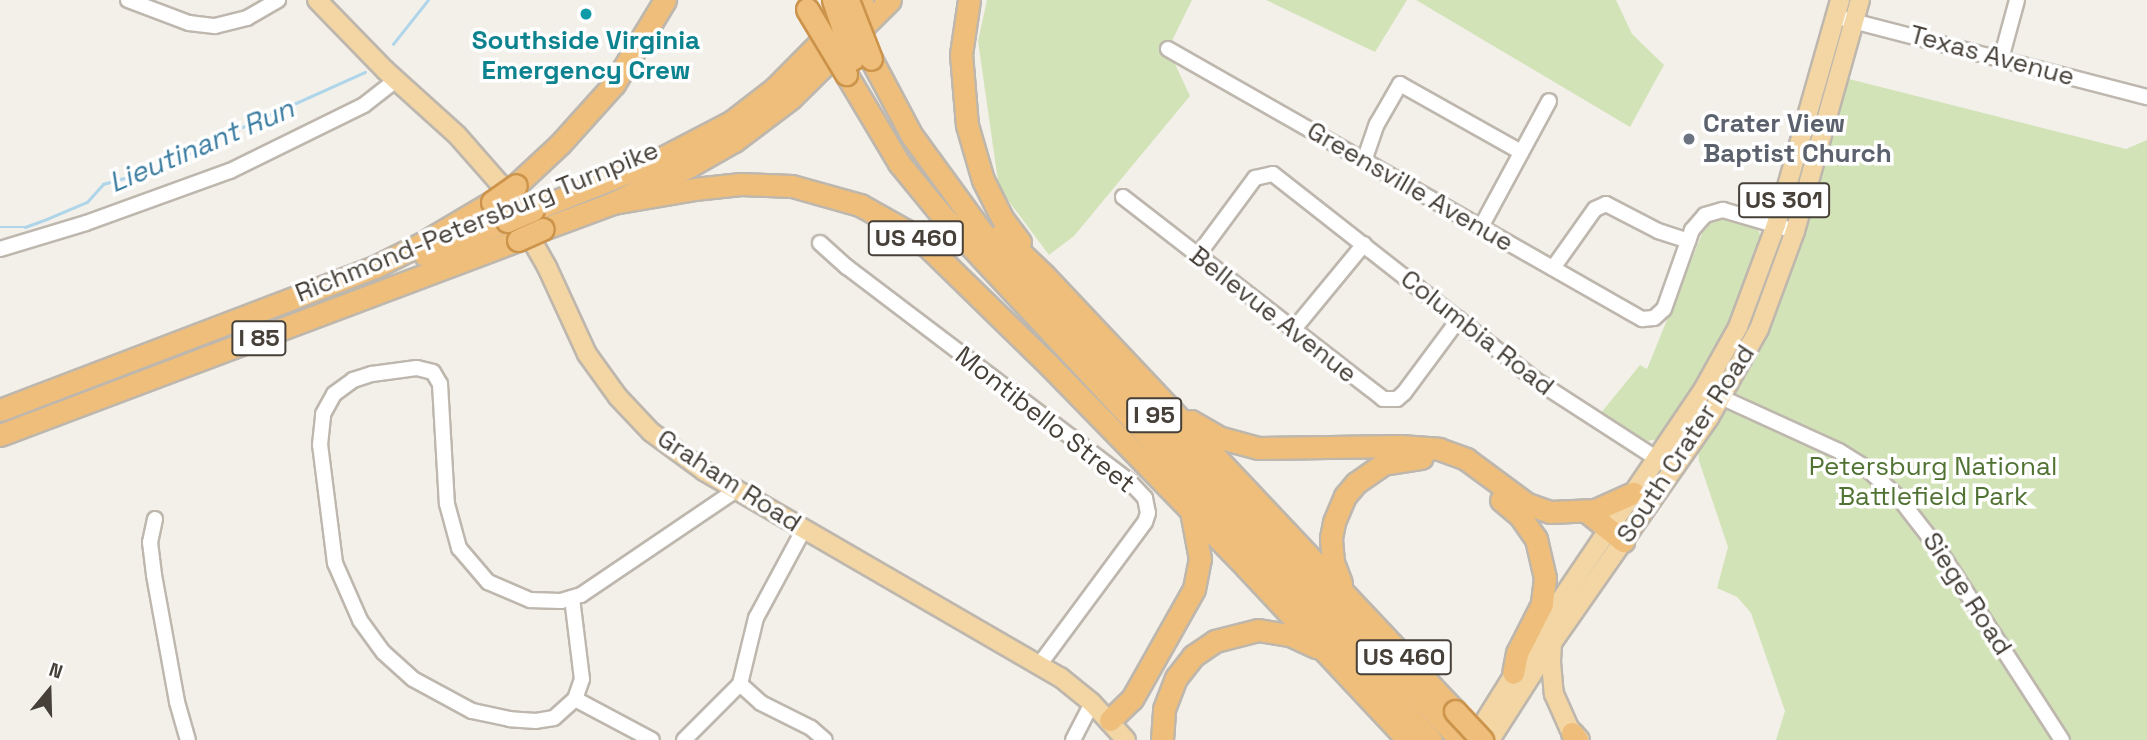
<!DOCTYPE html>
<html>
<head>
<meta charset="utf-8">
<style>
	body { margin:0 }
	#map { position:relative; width:2147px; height:740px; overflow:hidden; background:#f3f0ea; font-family:"Space Grotesk",sans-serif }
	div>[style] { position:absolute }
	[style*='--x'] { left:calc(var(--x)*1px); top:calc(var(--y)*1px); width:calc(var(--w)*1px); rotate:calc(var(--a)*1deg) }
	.green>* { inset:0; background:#d3e3b8 }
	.stream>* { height:2.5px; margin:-1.25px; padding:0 1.25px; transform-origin:1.25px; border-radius:1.25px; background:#aed5e9 }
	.roads { filter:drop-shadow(2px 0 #beb7ae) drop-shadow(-2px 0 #beb7ae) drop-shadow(0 2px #beb7ae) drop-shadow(0 -2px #beb7ae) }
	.minor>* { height:14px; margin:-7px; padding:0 7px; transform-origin:7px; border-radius:7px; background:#fff }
	.major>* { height:18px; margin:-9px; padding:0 9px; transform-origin:9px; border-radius:9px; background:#f3d6a3 }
	.highway>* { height:21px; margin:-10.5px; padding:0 10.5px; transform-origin:10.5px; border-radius:10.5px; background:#eebe7a }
	.bridges { filter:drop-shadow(2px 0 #cc934b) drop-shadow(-2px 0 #cc934b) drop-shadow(0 2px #cc934b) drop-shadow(0 -2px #cc934b) }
	.highway-bridge>* { height:21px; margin:-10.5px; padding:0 10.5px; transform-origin:10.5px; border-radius:10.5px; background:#eebe7a }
	.dots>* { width:19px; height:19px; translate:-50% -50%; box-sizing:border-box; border:4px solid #fff; border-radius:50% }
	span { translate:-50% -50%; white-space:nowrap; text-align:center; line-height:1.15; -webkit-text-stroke:7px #fff; paint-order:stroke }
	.shield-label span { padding:2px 5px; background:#fff; border:2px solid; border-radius:5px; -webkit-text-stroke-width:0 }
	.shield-label { font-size:24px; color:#464039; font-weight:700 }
	.culture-label { font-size:26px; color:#0d838f; font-weight:700 }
	.street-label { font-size:26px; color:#464039 }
	.worship-label { font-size:26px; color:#5b616d; font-weight:700 }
	.left { translate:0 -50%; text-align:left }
	.park-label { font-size:26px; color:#507232 }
	.water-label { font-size:28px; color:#3b7da0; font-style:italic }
	.north { position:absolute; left:14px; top:656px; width:70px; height:70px; -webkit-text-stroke:5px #fff; paint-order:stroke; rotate:19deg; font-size:19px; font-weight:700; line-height:28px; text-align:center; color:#464039 }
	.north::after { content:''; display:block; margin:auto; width:24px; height:32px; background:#464039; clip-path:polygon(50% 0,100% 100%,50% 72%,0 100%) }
</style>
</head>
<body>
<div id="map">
	<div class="green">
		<i style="clip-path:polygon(987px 0,1192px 0,1168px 49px,1190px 96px,1074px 236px,1049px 255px,999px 188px,978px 41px)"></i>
		<i style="clip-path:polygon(1266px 0,1407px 0,1375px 52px)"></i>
		<i style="clip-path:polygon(1416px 0,1616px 0,1632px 34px,1664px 65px,1630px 127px)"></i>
		<i style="clip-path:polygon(1849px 79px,2126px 149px,2147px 140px,2147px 740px,1776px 740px,1785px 711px,1751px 613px,1737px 597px,1717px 588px,1728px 547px,1699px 461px,1698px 450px,1754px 358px,1781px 300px)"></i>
		<i style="clip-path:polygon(1710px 214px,1757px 226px,1761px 238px,1738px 302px,1702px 372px,1658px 439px,1648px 441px,1600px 414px,1640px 365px,1647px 369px)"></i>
	</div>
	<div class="stream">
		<i style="--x:393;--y:44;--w:56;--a:-51.5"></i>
		<i style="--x:0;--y:227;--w:25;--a:0"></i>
		<i style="--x:25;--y:227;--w:23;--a:-20"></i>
		<i style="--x:47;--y:219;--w:43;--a:-23"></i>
		<i style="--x:87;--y:202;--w:24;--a:-48"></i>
		<i style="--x:103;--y:184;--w:63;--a:-15.6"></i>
		<i style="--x:164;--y:167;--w:71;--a:-27.6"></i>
		<i style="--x:227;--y:134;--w:151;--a:-24.2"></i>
	</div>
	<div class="roads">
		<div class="minor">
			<i style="--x:128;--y:0;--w:65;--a:20.7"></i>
			<i style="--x:189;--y:23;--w:26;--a:7"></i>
			<i style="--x:215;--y:26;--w:33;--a:-14"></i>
			<i style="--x:247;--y:18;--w:36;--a:-30"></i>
			<i style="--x:1845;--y:19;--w:312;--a:14.5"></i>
			<i style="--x:1168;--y:49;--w:546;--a:29.67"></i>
			<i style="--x:1642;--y:319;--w:12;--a:-5"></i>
			<i style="--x:1654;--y:318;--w:13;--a:-42"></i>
			<i style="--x:1664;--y:309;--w:84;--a:-70.5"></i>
			<i style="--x:1692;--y:230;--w:20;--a:-49"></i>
			<i style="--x:1705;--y:215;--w:19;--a:-16"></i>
			<i style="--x:1723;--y:210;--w:75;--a:16.3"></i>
			<i style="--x:2001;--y:59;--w:61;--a:-74.8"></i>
			<i style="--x:1364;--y:161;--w:39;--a:-71"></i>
			<i style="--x:1377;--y:124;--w:46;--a:-60.1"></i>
			<i style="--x:1400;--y:84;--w:139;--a:29.3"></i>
			<i style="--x:1123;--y:197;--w:329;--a:37.8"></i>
			<i style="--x:1383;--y:399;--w:14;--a:0"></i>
			<i style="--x:1397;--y:399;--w:9;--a:-41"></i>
			<i style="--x:1404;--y:393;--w:92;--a:-53.4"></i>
			<i style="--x:1481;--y:227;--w:143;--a:-61.6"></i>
			<i style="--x:820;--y:243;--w:36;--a:42"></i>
			<i style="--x:847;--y:267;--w:355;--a:37.2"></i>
			<i style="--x:1130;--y:482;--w:22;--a:47"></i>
			<i style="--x:1145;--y:498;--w:15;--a:79"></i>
			<i style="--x:1148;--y:513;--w:9;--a:108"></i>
			<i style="--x:1145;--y:522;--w:177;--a:126.5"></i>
			<i style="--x:0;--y:249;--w:90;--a:-16.8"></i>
			<i style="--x:86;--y:223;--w:153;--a:-19.9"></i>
			<i style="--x:230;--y:171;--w:149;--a:-26.2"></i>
			<i style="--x:364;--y:105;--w:41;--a:-38"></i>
			<i style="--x:1198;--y:255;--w:96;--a:-53.5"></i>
			<i style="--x:1255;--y:178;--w:18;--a:-13"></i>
			<i style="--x:1273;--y:174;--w:339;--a:38.1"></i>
			<i style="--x:1540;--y:383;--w:158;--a:32.9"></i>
			<i style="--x:1553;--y:268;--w:72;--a:-54.6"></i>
			<i style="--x:1595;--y:209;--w:12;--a:-24"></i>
			<i style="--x:1606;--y:204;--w:59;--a:27.4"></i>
			<i style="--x:1658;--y:231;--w:32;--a:18"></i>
			<i style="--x:1294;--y:329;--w:110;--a:-50.5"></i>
			<i style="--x:1714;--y:394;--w:137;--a:24.5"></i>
			<i style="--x:1839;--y:451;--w:31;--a:32"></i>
			<i style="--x:1865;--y:467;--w:46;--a:42.4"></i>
			<i style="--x:1899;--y:498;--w:62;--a:52.2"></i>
			<i style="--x:1937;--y:547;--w:230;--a:57.1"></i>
			<i style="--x:155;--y:519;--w:24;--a:102"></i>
			<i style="--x:150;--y:542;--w:33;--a:83"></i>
			<i style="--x:154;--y:575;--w:129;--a:79.7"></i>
			<i style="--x:177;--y:702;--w:40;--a:74"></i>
			<i style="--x:572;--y:598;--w:82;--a:83"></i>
			<i style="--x:582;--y:679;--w:21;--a:109"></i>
			<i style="--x:575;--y:699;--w:28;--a:138"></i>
			<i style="--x:554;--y:718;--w:18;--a:171"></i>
			<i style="--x:536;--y:721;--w:26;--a:-176"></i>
			<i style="--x:510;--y:719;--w:39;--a:-168"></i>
			<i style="--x:472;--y:711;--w:67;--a:-151.5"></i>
			<i style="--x:413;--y:679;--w:40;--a:-138"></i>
			<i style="--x:383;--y:652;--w:39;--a:-126"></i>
			<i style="--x:360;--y:620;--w:62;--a:-113.7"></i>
			<i style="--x:335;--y:563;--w:119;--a:-97.2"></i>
			<i style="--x:320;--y:445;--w:31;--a:-84"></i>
			<i style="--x:323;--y:414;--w:23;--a:-61"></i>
			<i style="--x:334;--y:394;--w:24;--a:-36"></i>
			<i style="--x:353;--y:380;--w:20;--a:-18"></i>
			<i style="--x:372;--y:374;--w:45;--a:-7.6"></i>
			<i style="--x:417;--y:368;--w:16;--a:14"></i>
			<i style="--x:433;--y:372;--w:14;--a:60"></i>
			<i style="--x:440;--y:384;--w:120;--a:86.7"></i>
			<i style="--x:447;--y:504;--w:46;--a:74.7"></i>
			<i style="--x:459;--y:548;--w:45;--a:49.5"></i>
			<i style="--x:488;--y:582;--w:46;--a:23.2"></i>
			<i style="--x:530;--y:600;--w:31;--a:2"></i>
			<i style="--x:561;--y:601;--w:21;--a:-17"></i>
			<i style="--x:581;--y:595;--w:187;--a:-34.1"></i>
			<i style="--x:740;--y:684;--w:28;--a:42"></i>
			<i style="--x:761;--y:703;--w:56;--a:26.6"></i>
			<i style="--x:811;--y:728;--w:18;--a:41"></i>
			<i style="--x:575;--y:699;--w:87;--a:28"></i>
			<i style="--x:684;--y:740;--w:79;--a:-45"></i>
			<i style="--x:740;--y:684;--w:68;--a:-76.4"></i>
			<i style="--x:756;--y:618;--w:101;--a:-61.7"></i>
			<i style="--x:1073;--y:740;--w:42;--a:-62.8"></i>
		</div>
		<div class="major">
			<i style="--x:317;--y:0;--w:98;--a:45.8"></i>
			<i style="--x:385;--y:70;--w:97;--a:42.1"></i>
			<i style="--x:457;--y:135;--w:65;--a:48.7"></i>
			<i style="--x:500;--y:184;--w:95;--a:60.5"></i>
			<i style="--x:547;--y:267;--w:96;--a:65.3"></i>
			<i style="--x:587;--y:354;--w:53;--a:54.2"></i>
			<i style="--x:618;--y:397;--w:48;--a:46.7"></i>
			<i style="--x:651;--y:432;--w:66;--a:36.3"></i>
			<i style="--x:704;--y:471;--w:411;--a:30.1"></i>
			<i style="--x:1060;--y:677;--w:41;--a:39.1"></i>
			<i style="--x:1092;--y:703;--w:50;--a:47.4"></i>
			<i style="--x:1552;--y:643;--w:19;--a:93"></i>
			<i style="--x:1551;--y:662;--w:32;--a:85"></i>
			<i style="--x:1554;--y:694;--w:37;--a:66"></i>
			<i style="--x:1569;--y:728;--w:16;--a:47"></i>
			<i style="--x:1473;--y:740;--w:157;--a:-58"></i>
			<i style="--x:1556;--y:607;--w:262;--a:-55.9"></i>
			<i style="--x:1703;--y:390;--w:72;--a:-60.9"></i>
			<i style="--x:1738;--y:327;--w:109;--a:-69.6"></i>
			<i style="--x:1776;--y:225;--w:234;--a:-74.1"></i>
			<i style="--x:1490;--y:740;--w:115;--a:-57.4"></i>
			<i style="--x:1552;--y:643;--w:274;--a:-55.1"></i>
			<i style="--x:1709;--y:418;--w:102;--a:-60.7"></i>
			<i style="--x:1759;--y:329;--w:104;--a:-69.8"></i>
			<i style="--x:1795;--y:231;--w:240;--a:-74.3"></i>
		</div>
		<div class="highway">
			<i style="--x:969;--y:0;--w:55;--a:98.4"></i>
			<i style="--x:961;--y:54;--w:71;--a:85.2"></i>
			<i style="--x:967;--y:125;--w:57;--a:73.8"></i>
			<i style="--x:983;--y:180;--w:42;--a:63.4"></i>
			<i style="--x:1002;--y:218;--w:30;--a:53"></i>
			<i style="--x:871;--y:59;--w:87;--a:62"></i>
			<i style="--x:912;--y:136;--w:119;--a:53.9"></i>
			<i style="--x:982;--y:232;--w:698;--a:46.74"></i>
			<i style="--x:846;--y:74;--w:104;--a:59.2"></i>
			<i style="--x:899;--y:163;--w:65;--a:50.6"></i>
			<i style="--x:940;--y:213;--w:720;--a:47.03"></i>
			<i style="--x:516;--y:185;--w:60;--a:-43"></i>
			<i style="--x:560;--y:144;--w:81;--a:-48"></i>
			<i style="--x:614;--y:84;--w:98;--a:-58.7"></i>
			<i style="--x:613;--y:203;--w:82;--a:-9.8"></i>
			<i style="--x:694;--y:189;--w:47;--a:-6.1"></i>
			<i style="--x:741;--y:184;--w:51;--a:2.2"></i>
			<i style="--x:792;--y:186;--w:71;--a:15.6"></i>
			<i style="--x:860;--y:205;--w:51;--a:29.1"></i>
			<i style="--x:905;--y:230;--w:26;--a:36"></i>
			<i style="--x:926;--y:245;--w:173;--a:44.3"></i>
			<i style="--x:1050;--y:366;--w:281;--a:45.7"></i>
			<i style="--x:1246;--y:567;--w:237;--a:46.9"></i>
			<i style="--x:533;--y:210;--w:130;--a:-21.6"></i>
			<i style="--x:654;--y:162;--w:87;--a:-27.5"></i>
			<i style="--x:731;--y:122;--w:56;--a:-37.7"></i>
			<i style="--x:775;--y:88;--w:124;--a:-45.3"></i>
			<i style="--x:543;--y:229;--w:75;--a:-20.4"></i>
			<i style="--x:613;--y:203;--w:83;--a:-25.6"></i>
			<i style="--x:688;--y:167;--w:53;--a:-29.5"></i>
			<i style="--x:734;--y:141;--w:71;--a:-37"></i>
			<i style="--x:791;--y:98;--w:139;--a:-44.7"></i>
			<i style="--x:1001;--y:234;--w:59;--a:43.6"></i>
			<i style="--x:1044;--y:275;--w:599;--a:46.69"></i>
			<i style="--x:425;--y:255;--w:89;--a:-22.5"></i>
			<i style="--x:0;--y:410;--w:401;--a:-20.9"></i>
			<i style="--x:375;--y:267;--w:51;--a:-26.6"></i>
			<i style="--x:421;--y:244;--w:82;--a:-30.6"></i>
			<i style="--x:1191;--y:421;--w:34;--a:30"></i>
			<i style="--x:1221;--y:438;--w:38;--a:15"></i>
			<i style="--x:1258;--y:448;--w:142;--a:-0.8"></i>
			<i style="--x:1400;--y:446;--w:39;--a:4"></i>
			<i style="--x:1439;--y:449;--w:29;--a:20"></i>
			<i style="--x:1466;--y:459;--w:76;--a:36.4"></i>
			<i style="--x:1527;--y:504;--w:24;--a:19"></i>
			<i style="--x:1550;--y:512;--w:45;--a:-2.5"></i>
			<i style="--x:1595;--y:510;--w:42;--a:-24.1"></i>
			<i style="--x:0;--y:435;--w:553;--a:-20.63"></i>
			<i style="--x:1501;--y:500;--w:25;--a:40"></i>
			<i style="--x:1520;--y:516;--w:28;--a:55"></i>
			<i style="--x:1536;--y:539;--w:40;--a:77"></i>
			<i style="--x:1545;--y:578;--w:26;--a:97"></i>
			<i style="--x:1542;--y:604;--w:55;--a:117"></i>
			<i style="--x:1517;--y:653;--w:20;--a:101"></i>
			<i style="--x:1586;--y:511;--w:48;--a:39"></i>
			<i style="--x:1341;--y:583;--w:22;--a:-111"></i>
			<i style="--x:1333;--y:562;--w:24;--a:-95"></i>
			<i style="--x:1331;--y:538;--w:16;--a:-79"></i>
			<i style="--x:1334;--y:522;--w:28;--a:-67"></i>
			<i style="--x:1345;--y:496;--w:17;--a:-50"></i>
			<i style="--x:1356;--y:483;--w:33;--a:-35"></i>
			<i style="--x:1383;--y:464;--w:39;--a:-9"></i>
			<i style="--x:1110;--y:720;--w:30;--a:-44"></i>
			<i style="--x:1132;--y:699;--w:126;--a:-60.6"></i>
			<i style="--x:1194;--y:589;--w:31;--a:-79"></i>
			<i style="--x:1200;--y:559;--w:49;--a:-100.6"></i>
			<i style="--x:1572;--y:733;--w:9;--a:54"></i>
			<i style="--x:1162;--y:740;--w:31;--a:-86"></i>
			<i style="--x:1164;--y:709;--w:33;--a:-69"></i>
			<i style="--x:1176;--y:678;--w:28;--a:-52"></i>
			<i style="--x:1193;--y:656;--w:27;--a:-34"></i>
			<i style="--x:1215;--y:641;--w:44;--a:-14.3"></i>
			<i style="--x:1258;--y:630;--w:32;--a:9"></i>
			<i style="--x:1290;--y:635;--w:29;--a:25"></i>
		</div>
	</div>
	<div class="bridges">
		<div class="highway-bridge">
			<i style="--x:833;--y:0;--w:62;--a:71.3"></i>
			<i style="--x:848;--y:0;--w:63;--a:68.7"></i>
			<i style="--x:807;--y:9;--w:76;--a:59"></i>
			<i style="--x:492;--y:202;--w:29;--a:-35"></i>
			<i style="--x:507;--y:221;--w:28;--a:-23"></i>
			<i style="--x:518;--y:240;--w:27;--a:-24"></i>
			<i style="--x:1455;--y:711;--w:40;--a:47"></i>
		</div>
	</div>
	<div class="dots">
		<i style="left:586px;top:14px;background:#0f9aa8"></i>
		<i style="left:1689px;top:139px;background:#6b7280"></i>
	</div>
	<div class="shield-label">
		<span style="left:1784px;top:200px">US 301</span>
		<span style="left:916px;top:238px">US 460</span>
		<span style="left:259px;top:338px">I 85</span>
		<span style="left:1154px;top:415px">I 95</span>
		<span style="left:1404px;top:657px">US 460</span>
	</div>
	<div class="culture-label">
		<span style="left:586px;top:56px">Southside Virginia<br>Emergency Crew</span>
	</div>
	<div class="street-label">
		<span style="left:1992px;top:56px;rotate:15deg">Texas Avenue</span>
		<span style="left:1410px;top:187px;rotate:30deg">Greensville Avenue</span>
		<span style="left:477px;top:222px;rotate:-22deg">Richmond-Petersburg Turnpike</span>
		<span style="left:1273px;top:315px;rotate:38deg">Bellevue Avenue</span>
		<span style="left:1477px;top:333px;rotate:38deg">Columbia Road</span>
		<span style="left:1045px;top:420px;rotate:38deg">Montibello Street</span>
		<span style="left:1686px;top:444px;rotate:-57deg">South Crater Road</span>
		<span style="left:729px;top:481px;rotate:33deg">Graham Road</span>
		<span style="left:1967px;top:594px;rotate:57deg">Siege Road</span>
	</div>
	<div class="worship-label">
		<span class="left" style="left:1703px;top:139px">Crater View<br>Baptist Church</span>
	</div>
	<div class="park-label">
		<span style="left:1933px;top:482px">Petersburg National<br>Battlefield Park</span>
	</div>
	<div class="water-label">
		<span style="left:201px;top:145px;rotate:-23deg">Lieutinant Run</span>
	</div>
	<div class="north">N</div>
</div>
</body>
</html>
